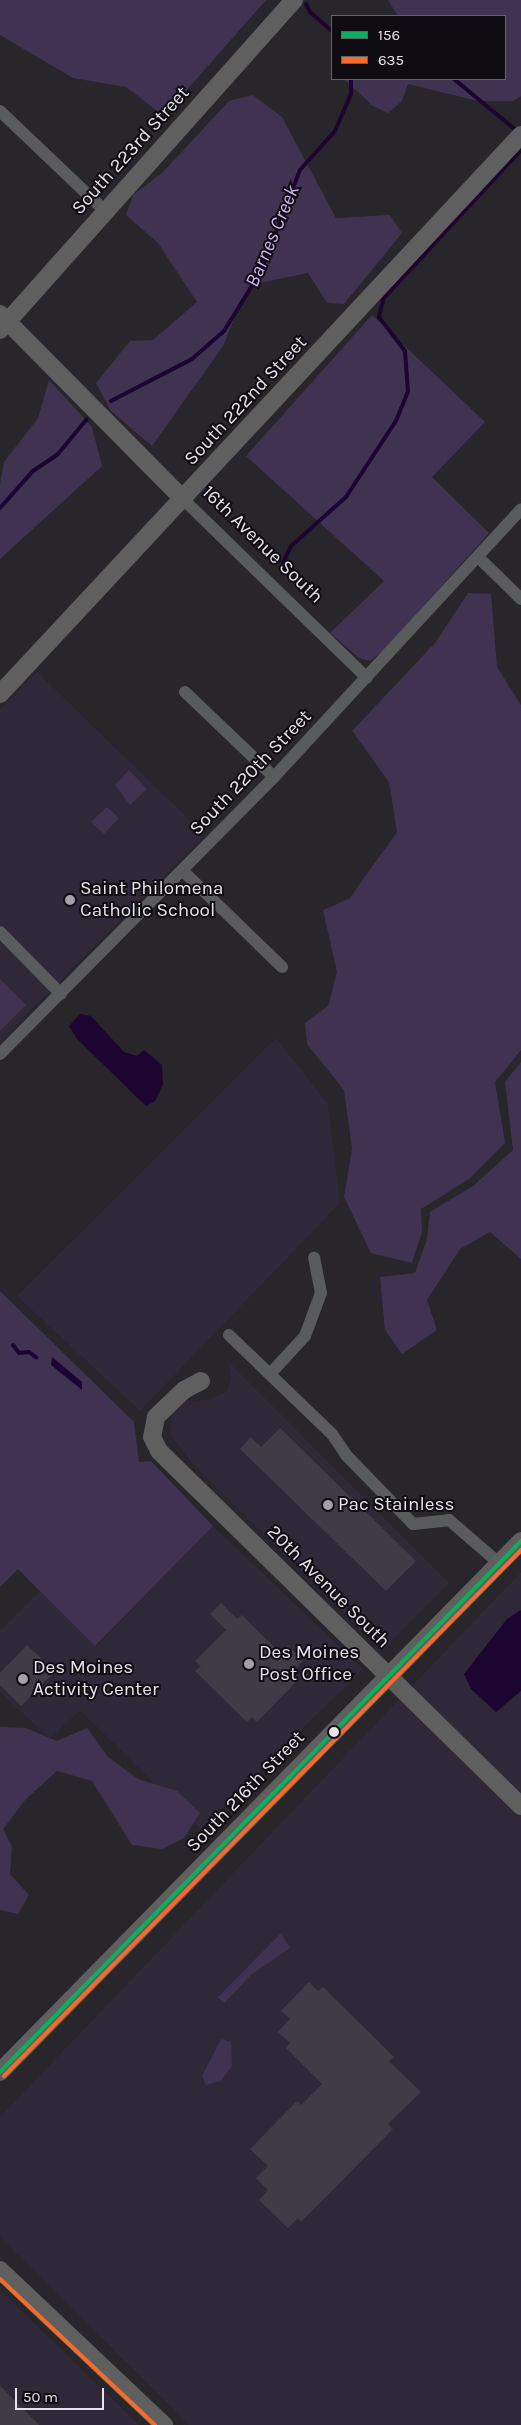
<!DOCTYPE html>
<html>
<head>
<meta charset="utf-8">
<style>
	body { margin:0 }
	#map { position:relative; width:521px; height:2425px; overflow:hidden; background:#28252b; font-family:Karla,sans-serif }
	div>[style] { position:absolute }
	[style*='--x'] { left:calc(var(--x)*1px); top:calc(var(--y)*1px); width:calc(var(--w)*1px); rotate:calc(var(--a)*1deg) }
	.built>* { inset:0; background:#2f2839 }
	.green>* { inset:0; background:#403352 }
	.water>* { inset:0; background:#1d0532 }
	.stream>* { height:4px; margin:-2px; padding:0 2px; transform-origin:2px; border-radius:2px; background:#1d0532 }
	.building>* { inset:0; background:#403b47 }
	.street>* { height:12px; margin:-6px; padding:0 6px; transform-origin:6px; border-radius:6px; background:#5a5b5c }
	.secondary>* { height:18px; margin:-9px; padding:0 9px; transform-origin:9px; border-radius:9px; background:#5e5f5e }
	.bus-1>* { height:4px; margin:-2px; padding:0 2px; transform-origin:2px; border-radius:2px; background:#0daf5c }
	.bus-2>* { height:4px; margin:-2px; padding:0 2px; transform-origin:2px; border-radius:2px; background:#f36c2b }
	.dots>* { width:14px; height:14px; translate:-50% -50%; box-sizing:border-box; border:2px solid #0f0d12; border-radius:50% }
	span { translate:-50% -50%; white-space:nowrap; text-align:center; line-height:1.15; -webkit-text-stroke:4px #0f0d12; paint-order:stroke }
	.street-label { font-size:19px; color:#e6e3eb }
	.poi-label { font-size:19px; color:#e6e3eb }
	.left { translate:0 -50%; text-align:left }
	.water-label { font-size:20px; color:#cfb4f7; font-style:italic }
	.legend { position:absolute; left:331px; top:15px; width:175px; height:65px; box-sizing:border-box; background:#0f0d12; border:1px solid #656369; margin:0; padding:6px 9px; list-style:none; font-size:15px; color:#e6e3eb }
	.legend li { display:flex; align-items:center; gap:10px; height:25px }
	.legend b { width:25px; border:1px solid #656369 }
	.scale { position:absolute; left:15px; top:2388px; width:89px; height:22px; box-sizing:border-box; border:2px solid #e6e3eb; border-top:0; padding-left:6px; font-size:15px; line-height:18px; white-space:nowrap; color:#e6e3eb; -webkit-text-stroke:4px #0f0d12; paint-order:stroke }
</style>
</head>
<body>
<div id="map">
	<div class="built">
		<i style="clip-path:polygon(37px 672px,205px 835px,0 1041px,0 710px)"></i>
		<i style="clip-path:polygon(276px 1038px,328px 1104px,340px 1203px,140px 1411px,17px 1296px)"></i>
		<i style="clip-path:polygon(228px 1361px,449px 1583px,382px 1651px,192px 1463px,170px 1434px,171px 1417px,187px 1401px,206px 1400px,227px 1392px,231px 1378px)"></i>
		<i style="clip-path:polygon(213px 1526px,363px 1669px,201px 1829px,80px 1710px,50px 1739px,0 1692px,0 1631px,40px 1591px,96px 1646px)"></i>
		<i style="clip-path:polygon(521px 1572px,521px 2425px,189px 2425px,0 2237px,0 2117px)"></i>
		<i style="clip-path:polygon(0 2290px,139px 2425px,0 2425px)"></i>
	</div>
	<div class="green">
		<i style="clip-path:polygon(0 0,266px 0,164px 116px,126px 87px,73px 78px,0 35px)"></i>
		<i style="clip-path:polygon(388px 0,521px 0,521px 96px,513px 101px,478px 101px,408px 84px,402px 101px,388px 113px,373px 106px,344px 79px,505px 79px,505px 16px,398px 16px)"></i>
		<i style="clip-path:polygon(253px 95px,282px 117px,336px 218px,390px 215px,402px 233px,344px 304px,327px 303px,308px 273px,260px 283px,243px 297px,223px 346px,152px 446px,111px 411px,96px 383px,130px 341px,153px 340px,197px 302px,158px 243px,126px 215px,133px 195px,163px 172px,229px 101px)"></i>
		<i style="clip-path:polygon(372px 315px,485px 422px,432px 477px,489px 533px,387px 647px,370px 661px,359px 658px,330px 633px,384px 581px,246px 456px)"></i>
		<i style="clip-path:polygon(49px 380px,92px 427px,102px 466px,0 559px,0 484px,4px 462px,38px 418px)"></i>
		<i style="clip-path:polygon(468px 593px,491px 594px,497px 667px,521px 705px,521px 1050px,495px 1082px,505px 1143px,469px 1179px,421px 1209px,422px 1232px,412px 1263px,371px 1253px,344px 1197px,352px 1149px,344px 1090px,307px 1044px,305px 1023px,328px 1006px,337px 972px,323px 910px,349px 899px,397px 832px,389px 782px,352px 731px,435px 643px)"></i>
		<i style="clip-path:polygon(129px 770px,147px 789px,130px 805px,115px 785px)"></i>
		<i style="clip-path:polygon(107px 807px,119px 818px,104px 834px,91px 822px)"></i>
		<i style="clip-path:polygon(0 979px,26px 1005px,0 1031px)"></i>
		<i style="clip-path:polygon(521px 1062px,521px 1259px,490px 1232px,460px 1249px,427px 1300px,437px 1330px,402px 1354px,385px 1330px,380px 1277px,415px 1273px,427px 1239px,430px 1212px,473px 1186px,513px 1150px,505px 1082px)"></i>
		<i style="clip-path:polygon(0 1291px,134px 1422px,139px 1462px,151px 1461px,213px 1526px,95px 1646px,18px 1569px,0 1587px)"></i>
		<i style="clip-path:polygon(0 1727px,26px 1728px,57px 1741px,87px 1728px,108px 1757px,138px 1779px,177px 1791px,200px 1813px,184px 1838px,162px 1849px,132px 1845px,92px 1781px,57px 1771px,26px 1799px,3px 1829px,12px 1846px,10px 1874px,29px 1895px,18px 1914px,0 1910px)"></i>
		<i style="clip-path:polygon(281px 1933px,290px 1948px,252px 1974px,224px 2003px,218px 1997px)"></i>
		<i style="clip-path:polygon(221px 2039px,231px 2042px,232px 2066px,221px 2081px,206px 2085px,202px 2076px)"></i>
	</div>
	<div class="water">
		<i style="clip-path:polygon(80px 1014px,91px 1016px,124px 1052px,137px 1056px,144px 1050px,162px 1065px,163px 1085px,155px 1101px,146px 1106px,78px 1040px,69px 1026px)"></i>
		<i style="clip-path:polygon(52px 1357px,82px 1382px,82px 1390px,51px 1365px)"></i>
		<i style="clip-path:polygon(521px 1610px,521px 1691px,496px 1712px,471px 1689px,464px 1674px,507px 1619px)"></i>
	</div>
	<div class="stream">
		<i style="--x:306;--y:4;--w:9;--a:63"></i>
		<i style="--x:310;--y:12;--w:29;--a:41"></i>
		<i style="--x:454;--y:79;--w:83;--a:39.6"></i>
		<i style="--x:111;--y:401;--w:91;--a:-27.4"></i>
		<i style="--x:192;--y:359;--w:43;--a:-41.2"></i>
		<i style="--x:224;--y:331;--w:68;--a:-58.2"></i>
		<i style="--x:260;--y:273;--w:110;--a:-68.8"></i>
		<i style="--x:300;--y:170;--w:52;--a:-48.1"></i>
		<i style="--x:335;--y:131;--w:40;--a:-66.6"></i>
		<i style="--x:351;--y:94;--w:15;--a:-90"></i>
		<i style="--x:0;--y:508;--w:50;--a:-48.3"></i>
		<i style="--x:33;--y:471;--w:30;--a:-34"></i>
		<i style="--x:58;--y:454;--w:45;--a:-50.4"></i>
		<i style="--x:283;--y:563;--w:19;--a:-65"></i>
		<i style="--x:291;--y:546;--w:74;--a:-41.7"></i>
		<i style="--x:346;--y:497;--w:91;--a:-56.7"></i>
		<i style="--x:396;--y:421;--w:31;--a:-68"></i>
		<i style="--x:408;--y:392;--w:41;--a:-94.2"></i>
		<i style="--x:405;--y:351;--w:43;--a:-127.4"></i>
		<i style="--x:379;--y:317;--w:18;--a:-77"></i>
		<i style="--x:383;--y:299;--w:203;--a:-47.2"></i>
		<i style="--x:13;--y:1345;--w:10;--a:53"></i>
		<i style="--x:19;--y:1353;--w:10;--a:-6"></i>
		<i style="--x:29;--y:1352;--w:9;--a:36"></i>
	</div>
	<div class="building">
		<i style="clip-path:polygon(280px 1428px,416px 1561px,386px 1591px,240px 1449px,251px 1437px,261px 1447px)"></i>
		<i style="clip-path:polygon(221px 1603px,237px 1619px,242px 1615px,280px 1653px,288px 1645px,303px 1661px,288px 1676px,295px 1683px,257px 1722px,252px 1717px,247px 1722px,195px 1671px,201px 1666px,195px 1661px,226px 1630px,210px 1614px)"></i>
		<i style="clip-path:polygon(27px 1645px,55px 1671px,21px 1706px,0 1685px,0 1673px)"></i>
		<i style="clip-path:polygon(309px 1982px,318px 1991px,323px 1987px,394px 2057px,389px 2061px,421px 2092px,388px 2124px,393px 2129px,301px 2222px,298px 2218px,288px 2228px,259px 2200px,268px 2190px,256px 2178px,268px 2166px,250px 2149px,297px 2101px,301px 2105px,322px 2084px,286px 2048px,290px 2043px,278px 2032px,290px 2019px,281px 2011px)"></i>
		<i style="clip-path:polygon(0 2386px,39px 2425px,0 2425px)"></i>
	</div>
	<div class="street">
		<i style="--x:0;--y:111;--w:146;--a:43.6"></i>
		<i style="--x:184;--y:500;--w:255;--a:44.2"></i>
		<i style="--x:478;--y:557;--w:60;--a:44.3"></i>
		<i style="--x:185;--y:692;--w:123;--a:43.7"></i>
		<i style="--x:183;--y:871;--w:138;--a:44.1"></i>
		<i style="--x:0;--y:932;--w:87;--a:45.5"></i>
		<i style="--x:0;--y:1054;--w:390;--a:-45.3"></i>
		<i style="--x:274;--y:777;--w:364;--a:-47.3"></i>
		<i style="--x:229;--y:1335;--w:143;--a:43.9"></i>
		<i style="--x:332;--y:1434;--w:25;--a:56"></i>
		<i style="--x:346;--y:1455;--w:96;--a:45.8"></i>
		<i style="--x:413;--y:1524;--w:36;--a:-6"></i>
		<i style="--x:449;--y:1520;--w:67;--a:40.8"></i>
		<i style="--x:270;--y:1374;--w:52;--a:-47.4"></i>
		<i style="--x:305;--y:1336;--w:46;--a:-69.6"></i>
		<i style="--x:321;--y:1293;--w:36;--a:-101"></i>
	</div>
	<div class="secondary">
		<i style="--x:0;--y:314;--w:262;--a:45.3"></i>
		<i style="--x:0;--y:330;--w:442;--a:-48.3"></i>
		<i style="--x:0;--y:694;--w:764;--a:-47.02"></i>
		<i style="--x:201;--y:1381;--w:19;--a:152"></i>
		<i style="--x:184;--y:1390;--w:39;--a:136"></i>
		<i style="--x:156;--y:1417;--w:20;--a:101"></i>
		<i style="--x:152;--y:1437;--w:16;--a:63"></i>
		<i style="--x:159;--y:1451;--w:507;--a:44.44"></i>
		<i style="--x:0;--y:2072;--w:744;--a:-45.54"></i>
		<i style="--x:0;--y:2270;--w:226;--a:43.4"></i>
	</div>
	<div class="bus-1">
		<i style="--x:0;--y:2072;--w:744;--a:-45.54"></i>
	</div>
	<div class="bus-2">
		<i style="--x:4;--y:2076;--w:738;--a:-45.49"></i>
		<i style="--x:0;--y:2279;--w:213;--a:43.3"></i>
	</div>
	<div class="dots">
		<i style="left:70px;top:900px;background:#a4a0a8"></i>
		<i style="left:328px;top:1505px;background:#a4a0a8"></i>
		<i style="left:249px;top:1664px;background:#a4a0a8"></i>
		<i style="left:23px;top:1679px;background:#a4a0a8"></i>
		<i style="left:334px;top:1732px;background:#e6e3eb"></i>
	</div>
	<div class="street-label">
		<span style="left:131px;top:151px;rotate:-48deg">South 223rd Street</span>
		<span style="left:246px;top:401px;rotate:-47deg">South 222nd Street</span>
		<span style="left:262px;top:545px;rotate:44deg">16th Avenue South</span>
		<span style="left:251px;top:773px;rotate:-46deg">South 220th Street</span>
		<span style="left:328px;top:1587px;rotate:45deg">20th Avenue South</span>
		<span style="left:246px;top:1792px;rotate:-46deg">South 216th Street</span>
	</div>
	<div class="poi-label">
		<span class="left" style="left:80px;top:900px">Saint Philomena<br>Catholic School</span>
		<span class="left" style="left:338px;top:1505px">Pac Stainless</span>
		<span class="left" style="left:259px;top:1664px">Des Moines<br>Post Office</span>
		<span class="left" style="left:33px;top:1679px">Des Moines<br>Activity Center</span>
	</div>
	<div class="water-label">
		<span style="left:272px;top:236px;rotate:-67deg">Barnes Creek</span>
	</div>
	<ul class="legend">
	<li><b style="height:6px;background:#0daf5c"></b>156</li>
	<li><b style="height:6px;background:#f36c2b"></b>635</li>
	</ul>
	<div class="scale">50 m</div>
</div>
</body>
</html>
